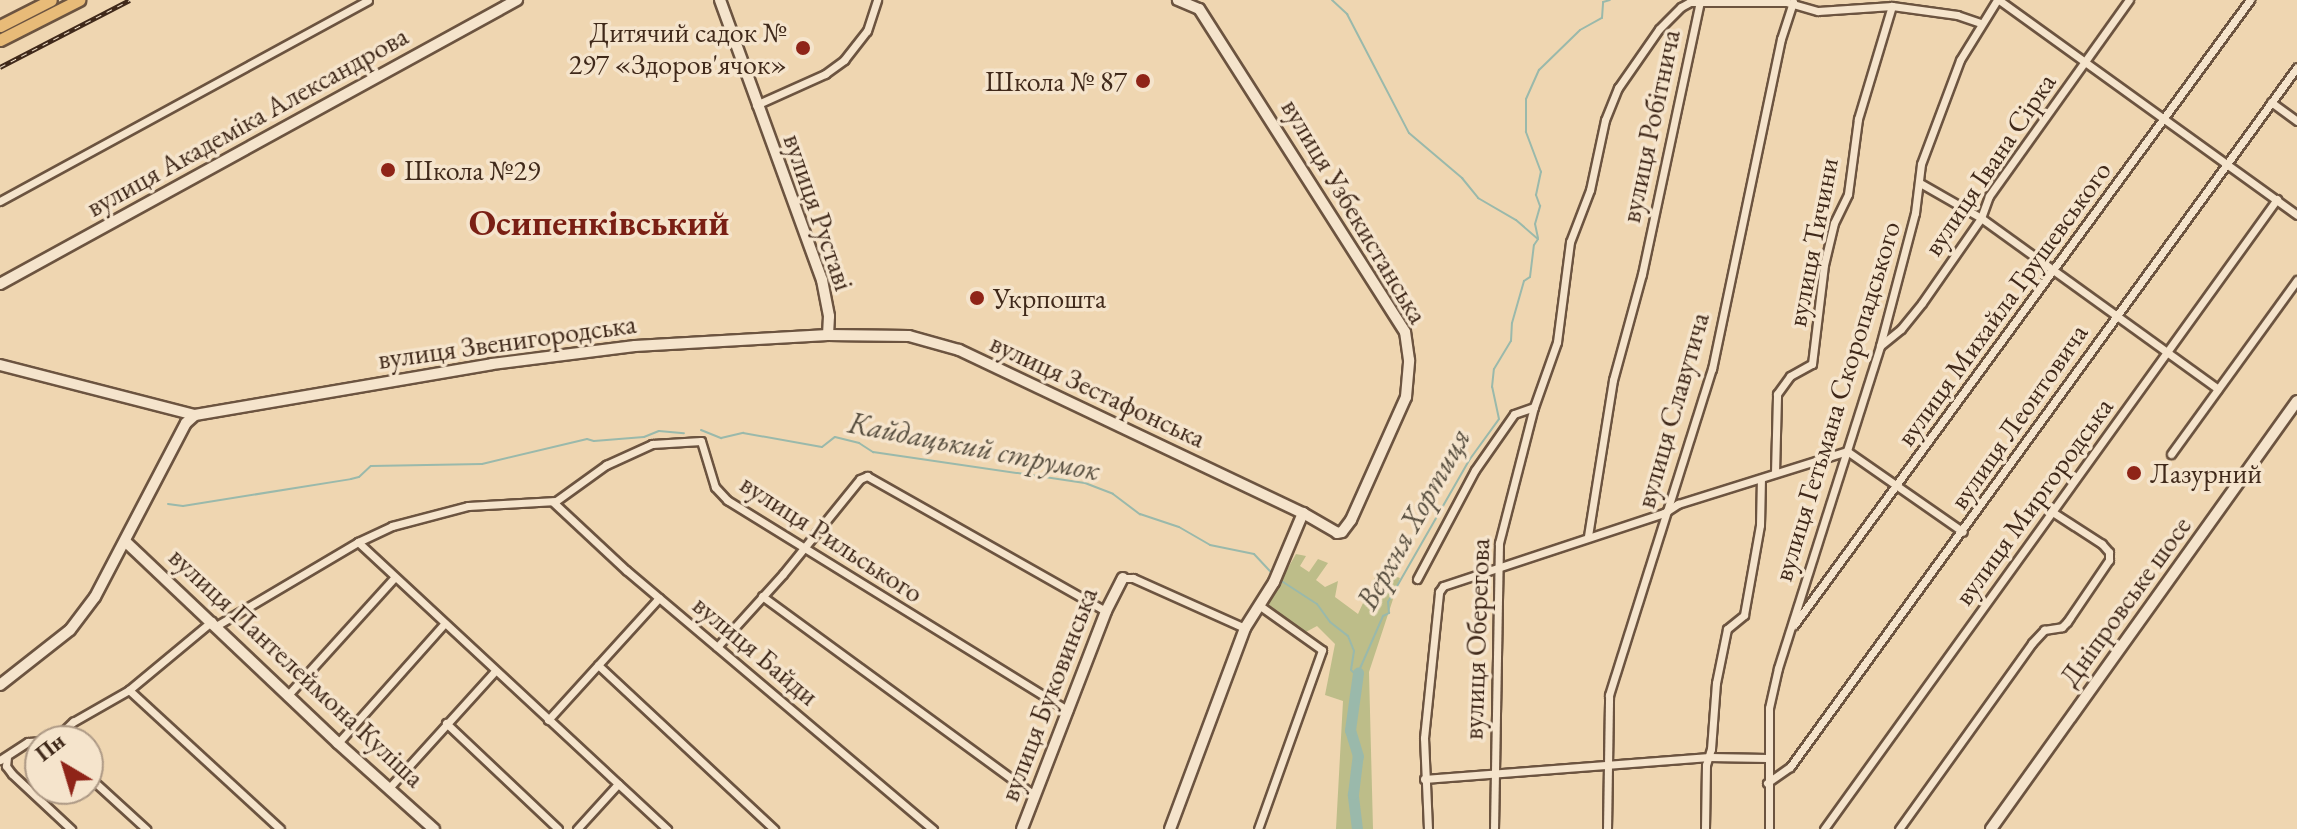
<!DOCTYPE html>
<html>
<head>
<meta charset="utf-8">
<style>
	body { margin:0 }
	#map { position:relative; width:2297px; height:829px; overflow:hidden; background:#efd6b1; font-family:"EB Garamond",serif }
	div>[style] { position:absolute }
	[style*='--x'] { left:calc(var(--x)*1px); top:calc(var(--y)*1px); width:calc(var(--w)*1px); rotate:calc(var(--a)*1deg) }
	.green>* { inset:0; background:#bdbd89 }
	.stream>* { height:2px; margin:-1px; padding:0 1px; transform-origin:1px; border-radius:1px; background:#9ab9ab }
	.river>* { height:11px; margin:-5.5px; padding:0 5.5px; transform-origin:5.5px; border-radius:5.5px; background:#9ab9ab }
	.roads { filter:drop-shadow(2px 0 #6c5440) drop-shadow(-2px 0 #6c5440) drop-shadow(0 2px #6c5440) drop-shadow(0 -2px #6c5440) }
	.street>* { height:7px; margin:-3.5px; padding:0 3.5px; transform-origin:3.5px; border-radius:3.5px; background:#f5e4cc }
	.secondary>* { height:10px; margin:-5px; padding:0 5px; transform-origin:5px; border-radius:5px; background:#f5e4cc }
	.primary>* { height:11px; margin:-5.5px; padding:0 5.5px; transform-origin:5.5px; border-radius:5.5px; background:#e8bb78 }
	.rail>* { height:5px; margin-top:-2.5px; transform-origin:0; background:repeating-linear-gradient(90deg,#f5e4cc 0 6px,#40291a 0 12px); box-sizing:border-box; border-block:2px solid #40291a }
	.dots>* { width:22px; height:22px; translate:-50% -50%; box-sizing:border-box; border:4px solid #f5e4cc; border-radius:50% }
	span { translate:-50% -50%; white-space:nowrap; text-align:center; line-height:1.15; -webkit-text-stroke:7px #f5e4cc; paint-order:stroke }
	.poi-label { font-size:28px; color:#40291a }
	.right { translate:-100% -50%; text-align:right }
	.left { translate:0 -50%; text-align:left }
	.street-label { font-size:28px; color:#40291a }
	.water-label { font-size:30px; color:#564d3e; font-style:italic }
	.district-label { font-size:36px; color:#7a1f14; font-weight:700 }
	.north { position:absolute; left:24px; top:725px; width:80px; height:80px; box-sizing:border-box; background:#f5e4cc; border:2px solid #ad9985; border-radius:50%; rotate:322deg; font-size:22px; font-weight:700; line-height:32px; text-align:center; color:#40291a }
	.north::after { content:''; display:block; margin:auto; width:28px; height:36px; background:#8f2418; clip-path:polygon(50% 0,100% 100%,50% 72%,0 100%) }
</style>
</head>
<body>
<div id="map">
	<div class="green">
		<i style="clip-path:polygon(1296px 554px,1306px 556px,1300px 566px,1309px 572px,1318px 559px,1328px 563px,1316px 580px,1325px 587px,1338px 581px,1335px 597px,1358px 614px,1378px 570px,1400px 578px,1369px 672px,1373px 829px,1336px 829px,1343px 701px,1325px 695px,1335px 644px,1317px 626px,1304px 633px,1265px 608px)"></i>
	</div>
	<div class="stream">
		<i style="--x:1332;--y:0;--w:21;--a:43"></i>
		<i style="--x:1347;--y:14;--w:134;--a:62.5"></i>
		<i style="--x:1409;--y:133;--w:70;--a:40.3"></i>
		<i style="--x:1462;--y:178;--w:26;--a:51"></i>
		<i style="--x:1478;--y:198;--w:44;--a:30.1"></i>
		<i style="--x:1516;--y:220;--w:29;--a:41"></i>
		<i style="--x:1538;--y:238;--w:14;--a:-102"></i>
		<i style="--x:1535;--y:224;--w:19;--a:-74"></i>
		<i style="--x:1540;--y:206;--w:12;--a:-110"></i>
		<i style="--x:1536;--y:195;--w:24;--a:-78"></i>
		<i style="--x:1541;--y:172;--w:43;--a:-110.6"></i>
		<i style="--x:1526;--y:132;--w:33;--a:-90"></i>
		<i style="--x:1526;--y:99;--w:32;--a:-66"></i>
		<i style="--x:1539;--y:70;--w:57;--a:-44.3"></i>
		<i style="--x:1580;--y:30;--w:25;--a:-29"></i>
		<i style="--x:1602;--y:18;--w:16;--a:-86"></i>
		<i style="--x:1603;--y:2;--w:7;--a:-16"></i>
		<i style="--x:701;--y:430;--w:22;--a:22"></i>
		<i style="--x:721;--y:438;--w:23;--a:-13"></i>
		<i style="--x:743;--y:433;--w:80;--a:10"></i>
		<i style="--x:822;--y:447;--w:16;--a:-38"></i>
		<i style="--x:835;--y:437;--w:25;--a:14"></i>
		<i style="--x:859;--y:443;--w:17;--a:33"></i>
		<i style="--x:873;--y:452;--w:214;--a:8.3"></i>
		<i style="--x:1085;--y:483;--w:30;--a:21"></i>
		<i style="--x:1113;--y:494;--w:34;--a:37"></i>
		<i style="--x:1140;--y:514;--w:41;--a:18.4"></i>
		<i style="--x:1179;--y:527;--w:36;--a:30"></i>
		<i style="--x:1210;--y:545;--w:45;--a:11.6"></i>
		<i style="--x:1254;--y:554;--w:26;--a:47"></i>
		<i style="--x:168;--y:504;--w:15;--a:8"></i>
		<i style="--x:183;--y:506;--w:170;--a:-9.1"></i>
		<i style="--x:351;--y:479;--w:8;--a:-14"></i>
		<i style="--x:359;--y:477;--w:16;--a:-43"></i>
		<i style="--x:371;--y:466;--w:111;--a:-1"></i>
		<i style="--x:482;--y:464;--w:108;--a:-13.4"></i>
		<i style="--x:587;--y:439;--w:7;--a:16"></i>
		<i style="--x:594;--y:441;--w:50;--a:-4.6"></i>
		<i style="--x:644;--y:437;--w:16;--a:-22"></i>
		<i style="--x:659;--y:431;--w:25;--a:5"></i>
		<i style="--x:1280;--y:580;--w:44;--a:33"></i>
		<i style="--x:1317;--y:604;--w:22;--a:54"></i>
		<i style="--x:1330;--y:622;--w:23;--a:38"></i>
		<i style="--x:1348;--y:636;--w:16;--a:68"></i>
		<i style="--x:1354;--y:651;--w:19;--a:99"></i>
		<i style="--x:1351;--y:670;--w:10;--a:45"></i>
		<i style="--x:1358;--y:673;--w:62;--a:-66.3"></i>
		<i style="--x:1383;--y:616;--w:7;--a:-27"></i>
		<i style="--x:1389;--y:613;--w:11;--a:-95"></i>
		<i style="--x:1388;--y:602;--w:165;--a:-60.2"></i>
		<i style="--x:1470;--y:459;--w:49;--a:-54.1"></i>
		<i style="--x:1499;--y:419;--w:33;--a:-102"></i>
		<i style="--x:1492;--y:387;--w:18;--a:-84"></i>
		<i style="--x:1494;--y:369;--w:33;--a:-59"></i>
		<i style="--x:1511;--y:341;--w:18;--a:-87"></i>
		<i style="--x:1512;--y:323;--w:44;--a:-74.1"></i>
		<i style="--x:1524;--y:281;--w:7;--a:-34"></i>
		<i style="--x:1530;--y:277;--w:32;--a:-83"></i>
		<i style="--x:1534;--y:245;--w:7;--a:-56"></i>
	</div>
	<div class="river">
		<i style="--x:1357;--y:829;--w:35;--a:-97"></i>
		<i style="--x:1353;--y:794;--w:38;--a:-83"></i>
		<i style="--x:1358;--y:756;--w:27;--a:-107"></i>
		<i style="--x:1350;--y:730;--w:58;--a:-82"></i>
	</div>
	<div class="roads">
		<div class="street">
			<i style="--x:1999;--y:0;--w:367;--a:35.8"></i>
			<i style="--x:2271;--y:102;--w:32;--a:36"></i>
			<i style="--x:756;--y:105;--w:76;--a:-24.2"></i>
			<i style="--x:825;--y:74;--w:24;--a:-36"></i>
			<i style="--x:844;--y:60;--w:37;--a:-52"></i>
			<i style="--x:867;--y:31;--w:33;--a:-72"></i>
			<i style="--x:1920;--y:183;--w:70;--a:29.8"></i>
			<i style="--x:1981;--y:218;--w:292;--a:35.8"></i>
			<i style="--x:0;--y:201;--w:419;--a:-28.6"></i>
			<i style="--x:1880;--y:346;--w:27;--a:-39"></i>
			<i style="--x:1901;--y:329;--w:33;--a:-51"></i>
			<i style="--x:1922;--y:303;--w:103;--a:-55.2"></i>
			<i style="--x:1981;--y:218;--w:23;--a:-70"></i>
			<i style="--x:1989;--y:196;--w:241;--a:-54.5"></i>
			<i style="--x:2171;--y:454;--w:215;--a:-54.1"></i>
			<i style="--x:1775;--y:473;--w:79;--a:-88.5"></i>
			<i style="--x:1777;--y:394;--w:22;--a:-54"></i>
			<i style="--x:1790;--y:376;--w:25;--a:-29"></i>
			<i style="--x:1812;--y:364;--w:100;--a:-83.1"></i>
			<i style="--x:1824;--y:265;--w:43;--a:-76.6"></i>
			<i style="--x:1834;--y:223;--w:32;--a:-64"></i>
			<i style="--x:1848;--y:194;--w:76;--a:-82.4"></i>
			<i style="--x:1858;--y:119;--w:118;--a:-73.3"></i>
			<i style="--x:553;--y:502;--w:100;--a:43"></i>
			<i style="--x:626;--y:570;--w:402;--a:40.2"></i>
			<i style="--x:1588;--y:536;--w:158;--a:-80.9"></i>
			<i style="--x:1613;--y:380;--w:110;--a:-74.7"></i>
			<i style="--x:1642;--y:274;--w:278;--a:-78"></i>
			<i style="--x:358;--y:542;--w:422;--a:42.9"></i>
			<i style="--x:1123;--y:578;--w:10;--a:0"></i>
			<i style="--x:1133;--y:578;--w:123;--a:24.1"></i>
			<i style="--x:1417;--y:579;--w:123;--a:-62"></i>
			<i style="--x:1475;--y:470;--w:68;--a:-55.1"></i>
			<i style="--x:1514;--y:414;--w:21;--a:-19"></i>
			<i style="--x:1534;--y:407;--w:69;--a:-70.5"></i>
			<i style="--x:1557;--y:342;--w:101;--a:-82.6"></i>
			<i style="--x:1570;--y:242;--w:56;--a:-69"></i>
			<i style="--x:1590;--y:190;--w:72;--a:-77.9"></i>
			<i style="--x:1605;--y:120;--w:35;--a:-68"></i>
			<i style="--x:1618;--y:88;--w:72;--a:-55.2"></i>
			<i style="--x:1659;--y:29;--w:31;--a:-45"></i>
			<i style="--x:1681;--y:7;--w:10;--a:-29"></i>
			<i style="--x:1690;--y:2;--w:96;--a:0"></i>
			<i style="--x:1786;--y:2;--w:33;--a:16"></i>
			<i style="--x:1818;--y:11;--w:74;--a:-3.9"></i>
			<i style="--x:1892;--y:6;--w:66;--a:7.9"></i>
			<i style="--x:1957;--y:15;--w:24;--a:19"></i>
			<i style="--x:762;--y:596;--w:338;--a:36.2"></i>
			<i style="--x:1794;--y:625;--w:774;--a:-53.89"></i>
			<i style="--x:216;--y:626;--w:165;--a:-30.6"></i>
			<i style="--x:358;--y:542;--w:38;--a:-25"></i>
			<i style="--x:392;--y:526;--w:79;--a:-14.7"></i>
			<i style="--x:468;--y:506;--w:88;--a:-3.3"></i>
			<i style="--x:556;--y:501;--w:62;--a:-35.8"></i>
			<i style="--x:606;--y:465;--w:51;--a:-24.5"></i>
			<i style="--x:652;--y:444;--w:49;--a:-3.5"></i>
			<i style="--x:701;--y:441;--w:48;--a:73.1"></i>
			<i style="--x:715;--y:487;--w:18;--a:47"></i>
			<i style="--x:727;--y:500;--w:401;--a:31.7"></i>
			<i style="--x:717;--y:647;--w:98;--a:-47.9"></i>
			<i style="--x:783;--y:574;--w:122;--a:-51"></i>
			<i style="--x:860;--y:479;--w:8;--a:-23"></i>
			<i style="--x:867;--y:476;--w:274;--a:29.5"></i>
			<i style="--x:598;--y:665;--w:241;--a:43"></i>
			<i style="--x:129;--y:690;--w:205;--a:42.6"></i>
			<i style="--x:287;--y:696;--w:159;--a:-47.8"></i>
			<i style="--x:548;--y:720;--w:165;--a:-47.7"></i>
			<i style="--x:446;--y:723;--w:154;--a:43.4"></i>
			<i style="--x:53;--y:741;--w:28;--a:-44"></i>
			<i style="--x:73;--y:722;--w:64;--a:-29.7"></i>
			<i style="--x:129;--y:690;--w:108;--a:-39.7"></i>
			<i style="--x:338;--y:743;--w:158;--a:-48.3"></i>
			<i style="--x:7;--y:757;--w:9;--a:96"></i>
			<i style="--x:6;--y:766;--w:10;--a:53"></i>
			<i style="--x:12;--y:774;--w:81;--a:43"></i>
			<i style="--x:0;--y:760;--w:33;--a:-33"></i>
			<i style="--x:28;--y:742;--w:17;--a:-3"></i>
			<i style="--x:88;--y:776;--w:79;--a:42.4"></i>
			<i style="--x:1424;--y:779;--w:286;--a:-4.4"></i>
			<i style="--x:1709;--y:757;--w:58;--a:1"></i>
			<i style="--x:1767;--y:783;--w:28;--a:-35"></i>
			<i style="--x:1790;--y:767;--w:864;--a:-54.08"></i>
			<i style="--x:389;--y:788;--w:158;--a:-47.8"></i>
			<i style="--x:577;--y:829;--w:61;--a:-47.7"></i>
			<i style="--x:1258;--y:829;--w:190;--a:-70.3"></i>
			<i style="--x:1322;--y:650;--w:76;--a:-144.6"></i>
			<i style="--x:1428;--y:829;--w:91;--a:-92.5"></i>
			<i style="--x:1424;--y:738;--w:147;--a:-84.1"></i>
			<i style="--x:1439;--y:592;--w:7;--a:-56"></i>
			<i style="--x:1443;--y:586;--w:233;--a:-18.3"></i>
			<i style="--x:1664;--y:513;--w:17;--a:-33"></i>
			<i style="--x:1678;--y:504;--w:177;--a:-17.4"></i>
			<i style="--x:1847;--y:451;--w:141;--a:34.9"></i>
			<i style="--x:1494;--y:829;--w:286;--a:-89"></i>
			<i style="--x:1499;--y:543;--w:140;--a:-75.6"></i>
			<i style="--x:1607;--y:829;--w:134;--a:-89.1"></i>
			<i style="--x:1609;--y:695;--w:342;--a:-72.5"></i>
			<i style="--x:1712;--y:369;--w:337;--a:-78.2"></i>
			<i style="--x:1781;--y:39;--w:39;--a:-72"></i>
			<i style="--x:1705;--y:829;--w:64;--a:-89.1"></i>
			<i style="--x:1706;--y:765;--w:17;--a:-73"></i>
			<i style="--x:1711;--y:749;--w:66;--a:-85.7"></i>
			<i style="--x:1716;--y:683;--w:55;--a:-78.5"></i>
			<i style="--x:1727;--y:629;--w:22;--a:-39"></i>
			<i style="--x:1744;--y:615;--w:91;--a:-79.9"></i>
			<i style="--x:1760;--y:525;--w:46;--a:-88.8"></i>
			<i style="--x:1769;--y:829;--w:121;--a:-90"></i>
			<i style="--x:1769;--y:708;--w:41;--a:-77.3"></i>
			<i style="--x:1778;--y:668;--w:338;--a:-72.4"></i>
			<i style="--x:1880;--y:346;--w:138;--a:-75.3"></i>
			<i style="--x:1915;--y:213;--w:49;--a:-83"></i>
			<i style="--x:1921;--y:164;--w:111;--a:-69.4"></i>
			<i style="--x:1960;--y:60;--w:70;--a:-58.3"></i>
			<i style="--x:1824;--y:829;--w:776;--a:-54.28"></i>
			<i style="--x:1899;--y:829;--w:229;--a:-54.4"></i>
			<i style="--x:2032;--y:643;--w:18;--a:-47"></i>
			<i style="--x:2044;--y:630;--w:18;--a:-9"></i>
			<i style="--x:2062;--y:627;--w:7;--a:-45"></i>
			<i style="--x:2067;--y:622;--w:75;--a:-55.9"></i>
			<i style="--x:2109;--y:560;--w:8;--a:-90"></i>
			<i style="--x:2109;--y:552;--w:11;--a:-131"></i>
			<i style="--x:2102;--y:544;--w:61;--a:-147.1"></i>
		</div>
		<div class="secondary">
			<i style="--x:720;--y:0;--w:298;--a:70"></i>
			<i style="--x:822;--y:280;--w:37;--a:79"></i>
			<i style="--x:829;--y:316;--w:19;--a:93"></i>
			<i style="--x:0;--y:284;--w:590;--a:-28.78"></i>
			<i style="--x:0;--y:365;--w:201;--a:14.4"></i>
			<i style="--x:195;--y:415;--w:301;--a:-9.7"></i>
			<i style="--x:492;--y:364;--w:144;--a:-7.2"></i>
			<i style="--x:635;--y:346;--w:193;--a:-3.3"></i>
			<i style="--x:828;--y:335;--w:81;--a:0.7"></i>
			<i style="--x:909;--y:336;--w:52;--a:15.6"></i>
			<i style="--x:959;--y:350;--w:381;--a:25.4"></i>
			<i style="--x:1303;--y:513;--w:39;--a:30"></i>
			<i style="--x:1337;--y:533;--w:5;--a:-11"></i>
			<i style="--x:1342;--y:532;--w:15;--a:-53"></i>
			<i style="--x:1351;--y:520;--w:135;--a:-65.9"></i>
			<i style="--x:1406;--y:397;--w:37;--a:-85"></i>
			<i style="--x:1409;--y:360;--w:28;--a:-98"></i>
			<i style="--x:1405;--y:332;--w:383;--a:-122.5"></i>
			<i style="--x:1199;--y:9;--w:23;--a:-157"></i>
			<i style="--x:126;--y:542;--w:292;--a:43.5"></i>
			<i style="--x:338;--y:743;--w:129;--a:41.9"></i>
			<i style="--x:0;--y:685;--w:89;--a:-38.2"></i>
			<i style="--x:70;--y:630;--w:41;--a:-52.9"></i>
			<i style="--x:95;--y:597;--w:196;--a:-62.4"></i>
			<i style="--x:186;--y:423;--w:12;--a:-42"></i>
			<i style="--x:1022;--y:829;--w:234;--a:-68.9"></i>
			<i style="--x:1106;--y:611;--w:37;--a:-63"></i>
			<i style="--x:1170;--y:829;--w:215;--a:-69.5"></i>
			<i style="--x:1245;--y:628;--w:54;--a:-57.8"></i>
			<i style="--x:1274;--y:582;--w:75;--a:-67.2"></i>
			<i style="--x:1991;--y:829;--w:526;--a:-54.44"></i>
		</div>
		<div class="primary">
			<i style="--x:0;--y:26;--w:57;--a:-27"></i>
			<i style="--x:0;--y:40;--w:89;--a:-26.9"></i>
		</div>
	</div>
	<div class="rail">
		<i style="--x:0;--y:67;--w:146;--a:-27.3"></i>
	</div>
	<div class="dots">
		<i style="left:803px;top:48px;background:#8f2418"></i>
		<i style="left:1143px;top:81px;background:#8f2418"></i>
		<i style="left:388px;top:170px;background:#8f2418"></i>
		<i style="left:977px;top:298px;background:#8f2418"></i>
		<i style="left:2134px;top:473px;background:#8f2418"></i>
	</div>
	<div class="poi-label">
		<span class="right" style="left:787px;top:48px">Дитячий садок №<br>297 «Здоров'ячок»</span>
		<span class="right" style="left:1127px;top:81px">Школа № 87</span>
		<span class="left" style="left:404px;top:170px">Школа №29</span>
		<span class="left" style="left:993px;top:298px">Укрпошта</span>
		<span class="left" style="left:2150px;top:473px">Лазурний</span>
	</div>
	<div class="street-label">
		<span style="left:247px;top:121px;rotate:-29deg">вулиця Академіка Александрова</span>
		<span style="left:1650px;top:126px;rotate:-78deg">вулиця Робітнича</span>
		<span style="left:1989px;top:164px;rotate:-56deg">вулиця Івана Сірка</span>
		<span style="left:1355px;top:211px;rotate:59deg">вулиця Узбекистанська</span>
		<span style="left:819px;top:212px;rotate:71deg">вулиця Руставі</span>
		<span style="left:1812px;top:242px;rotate:-79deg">вулиця Тичини</span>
		<span style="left:2003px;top:303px;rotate:-54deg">вулиця Михайла Грушевського</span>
		<span style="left:507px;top:341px;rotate:-8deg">вулиця Звенигородська</span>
		<span style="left:1098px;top:390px;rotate:25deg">вулиця Зестафонська</span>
		<span style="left:1836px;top:401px;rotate:-73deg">вулиця Гетьмана Скоропадського</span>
		<span style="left:1672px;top:410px;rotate:-74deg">вулиця Славутича</span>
		<span style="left:2018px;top:416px;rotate:-55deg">вулиця Леонтовича</span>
		<span style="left:2033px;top:501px;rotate:-54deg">вулиця Миргородська</span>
		<span style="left:832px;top:538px;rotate:33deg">вулиця Рильського</span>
		<span style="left:2125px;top:601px;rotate:-54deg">Дніпровське шосе</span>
		<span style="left:1476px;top:639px;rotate:-88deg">вулиця Оберегова</span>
		<span style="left:756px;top:650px;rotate:40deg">вулиця Байди</span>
		<span style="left:297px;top:667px;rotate:43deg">вулиця Пантелеймона Куліша</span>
		<span style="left:1048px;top:694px;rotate:-69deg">вулиця Буковинська</span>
	</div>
	<div class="water-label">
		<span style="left:974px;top:447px;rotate:11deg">Кайдацький струмок</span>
		<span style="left:1414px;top:519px;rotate:-61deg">Верхня Хортиця</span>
	</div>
	<div class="district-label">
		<span style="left:599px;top:223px">Осипенківський</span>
	</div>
	<div class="north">Пн</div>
</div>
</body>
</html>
